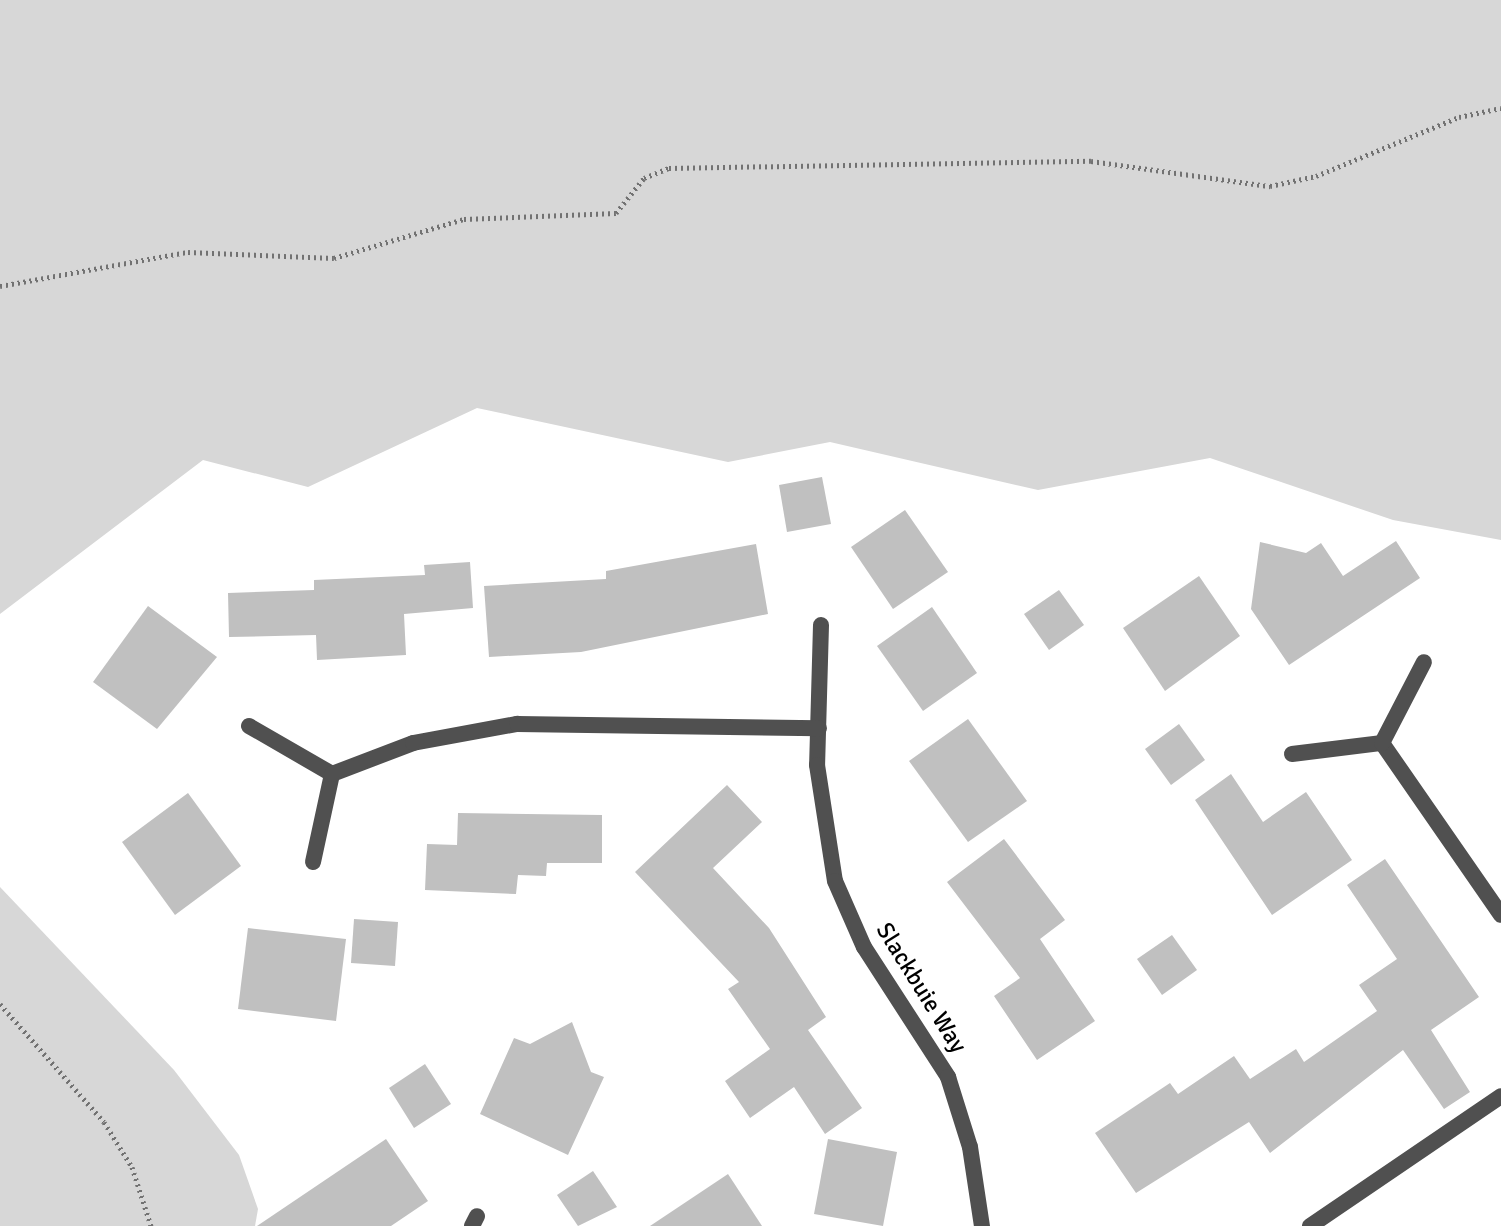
<!DOCTYPE html>
<html>
<head>
<meta charset="utf-8">
<style>
	body { margin:0 }
	#map { position:relative; width:1501px; height:1226px; overflow:hidden; background:#fff; font-family:Signika,sans-serif }
	div>[style] { position:absolute }
	[style*='--x'] { left:calc(var(--x)*1px); top:calc(var(--y)*1px); width:calc(var(--w)*1px); rotate:calc(var(--a)*1deg) }
	.green>* { inset:0; background:#d7d7d7 }
	.building>* { inset:0; background:#c0c0c0 }
	.path>* { height:5px; margin-top:-2.5px; transform-origin:0; background:repeating-linear-gradient(90deg,#727272 0 2px,transparent 0 6px) }
	.minor>* { height:16px; margin:-8px; padding:0 8px; transform-origin:8px; border-radius:8px; background:#505050 }
	span { translate:-50% -50%; white-space:nowrap; text-align:center; line-height:1.15; -webkit-text-stroke:6px #fff; paint-order:stroke }
	.street-label { font-size:24px; color:#000 }
</style>
</head>
<body>
<div id="map">
	<div class="green">
		<i style="clip-path:polygon(0 0,1501px 0,1501px 540px,1393px 520px,1210px 458px,1038px 490px,830px 442px,728px 462px,477px 408px,308px 487px,203px 460px,0 614px)"></i>
		<i style="clip-path:polygon(0 887px,174px 1070px,239px 1155px,258px 1209px,255px 1226px,0 1226px)"></i>
	</div>
	<div class="building">
		<i style="clip-path:polygon(822px 477px,831px 524px,787px 532px,779px 485px)"></i>
		<i style="clip-path:polygon(905px 510px,948px 572px,893px 609px,851px 547px)"></i>
		<i style="clip-path:polygon(1396px 541px,1420px 578px,1289px 665px,1251px 609px,1260px 542px,1306px 553px,1321px 543px,1343px 576px)"></i>
		<i style="clip-path:polygon(756px 544px,768px 614px,581px 652px,489px 657px,484px 586px,606px 579px,606px 571px)"></i>
		<i style="clip-path:polygon(470px 562px,473px 608px,404px 614px,406px 655px,317px 660px,316px 635px,229px 637px,228px 593px,314px 590px,314px 580px,425px 575px,424px 565px)"></i>
		<i style="clip-path:polygon(1199px 576px,1240px 636px,1165px 691px,1123px 628px)"></i>
		<i style="clip-path:polygon(1059px 590px,1084px 625px,1049px 650px,1024px 614px)"></i>
		<i style="clip-path:polygon(148px 606px,217px 657px,157px 729px,93px 682px)"></i>
		<i style="clip-path:polygon(932px 607px,977px 673px,923px 711px,877px 646px)"></i>
		<i style="clip-path:polygon(968px 719px,1027px 801px,968px 842px,909px 761px)"></i>
		<i style="clip-path:polygon(1179px 724px,1205px 760px,1171px 785px,1145px 749px)"></i>
		<i style="clip-path:polygon(1231px 774px,1263px 822px,1306px 792px,1352px 860px,1272px 915px,1195px 800px)"></i>
		<i style="clip-path:polygon(727px 785px,762px 822px,713px 868px,769px 928px,826px 1017px,808px 1030px,862px 1108px,825px 1134px,794px 1087px,750px 1118px,725px 1081px,770px 1049px,728px 989px,739px 982px,635px 872px)"></i>
		<i style="clip-path:polygon(188px 793px,241px 866px,175px 915px,122px 842px)"></i>
		<i style="clip-path:polygon(458px 813px,602px 815px,602px 863px,547px 863px,546px 876px,518px 875px,516px 894px,425px 890px,427px 844px,457px 845px)"></i>
		<i style="clip-path:polygon(1004px 839px,1065px 920px,1040px 939px,1095px 1021px,1037px 1060px,994px 996px,1020px 978px,947px 882px)"></i>
		<i style="clip-path:polygon(1385px 859px,1479px 997px,1431px 1030px,1470px 1092px,1444px 1109px,1403px 1050px,1270px 1153px,1249px 1122px,1136px 1193px,1095px 1133px,1170px 1083px,1178px 1094px,1234px 1056px,1250px 1079px,1296px 1049px,1304px 1062px,1377px 1011px,1359px 985px,1397px 959px,1347px 885px)"></i>
		<i style="clip-path:polygon(354px 919px,398px 922px,395px 966px,351px 963px)"></i>
		<i style="clip-path:polygon(248px 928px,346px 939px,336px 1021px,238px 1009px)"></i>
		<i style="clip-path:polygon(1172px 935px,1197px 970px,1162px 995px,1137px 959px)"></i>
		<i style="clip-path:polygon(572px 1022px,591px 1072px,604px 1077px,568px 1155px,480px 1114px,514px 1038px,530px 1044px)"></i>
		<i style="clip-path:polygon(425px 1064px,451px 1104px,414px 1128px,389px 1088px)"></i>
		<i style="clip-path:polygon(386px 1139px,428px 1201px,391px 1226px,257px 1226px)"></i>
		<i style="clip-path:polygon(828px 1139px,897px 1152px,883px 1226px,814px 1214px)"></i>
		<i style="clip-path:polygon(593px 1171px,617px 1207px,578px 1226px,557px 1195px)"></i>
		<i style="clip-path:polygon(728px 1174px,762px 1226px,650px 1226px)"></i>
	</div>
	<div class="path">
		<i style="--x:0;--y:286;--w:191;--a:-10.3"></i>
		<i style="--x:188;--y:252;--w:146;--a:2.4"></i>
		<i style="--x:334;--y:258;--w:136;--a:-16.7"></i>
		<i style="--x:464;--y:219;--w:152;--a:-2.3"></i>
		<i style="--x:616;--y:213;--w:45;--a:-51.3"></i>
		<i style="--x:644;--y:178;--w:27;--a:-22"></i>
		<i style="--x:669;--y:168;--w:422;--a:-1"></i>
		<i style="--x:1091;--y:161;--w:181;--a:8"></i>
		<i style="--x:1270;--y:186;--w:47;--a:-12.3"></i>
		<i style="--x:1316;--y:176;--w:155;--a:-22.4"></i>
		<i style="--x:1459;--y:117;--w:43;--a:-12.1"></i>
		<i style="--x:0;--y:1004;--w:157;--a:48.6"></i>
		<i style="--x:104;--y:1122;--w:53;--a:58.1"></i>
		<i style="--x:132;--y:1167;--w:62;--a:72.1"></i>
	</div>
	<div class="minor">
		<i style="--x:821;--y:625;--w:140;--a:91.6"></i>
		<i style="--x:817;--y:765;--w:117;--a:81.2"></i>
		<i style="--x:835;--y:881;--w:72;--a:66.3"></i>
		<i style="--x:864;--y:947;--w:155;--a:57.1"></i>
		<i style="--x:948;--y:1077;--w:73;--a:72.6"></i>
		<i style="--x:970;--y:1147;--w:80;--a:81.4"></i>
		<i style="--x:249;--y:726;--w:96;--a:30"></i>
		<i style="--x:1382;--y:743;--w:209;--a:55.3"></i>
		<i style="--x:1292;--y:754;--w:91;--a:-7"></i>
		<i style="--x:1382;--y:743;--w:91;--a:-62.6"></i>
		<i style="--x:313;--y:862;--w:90;--a:-77.8"></i>
		<i style="--x:332;--y:774;--w:87;--a:-20.9"></i>
		<i style="--x:413;--y:743;--w:106;--a:-10.4"></i>
		<i style="--x:517;--y:724;--w:302;--a:0.8"></i>
		<i style="--x:472;--y:1226;--w:11;--a:-63"></i>
		<i style="--x:1310;--y:1226;--w:231;--a:-34.2"></i>
	</div>
	<div class="street-label">
		<span style="left:921px;top:988px;rotate:58deg">Slackbuie Way</span>
	</div>
</div>
</body>
</html>
